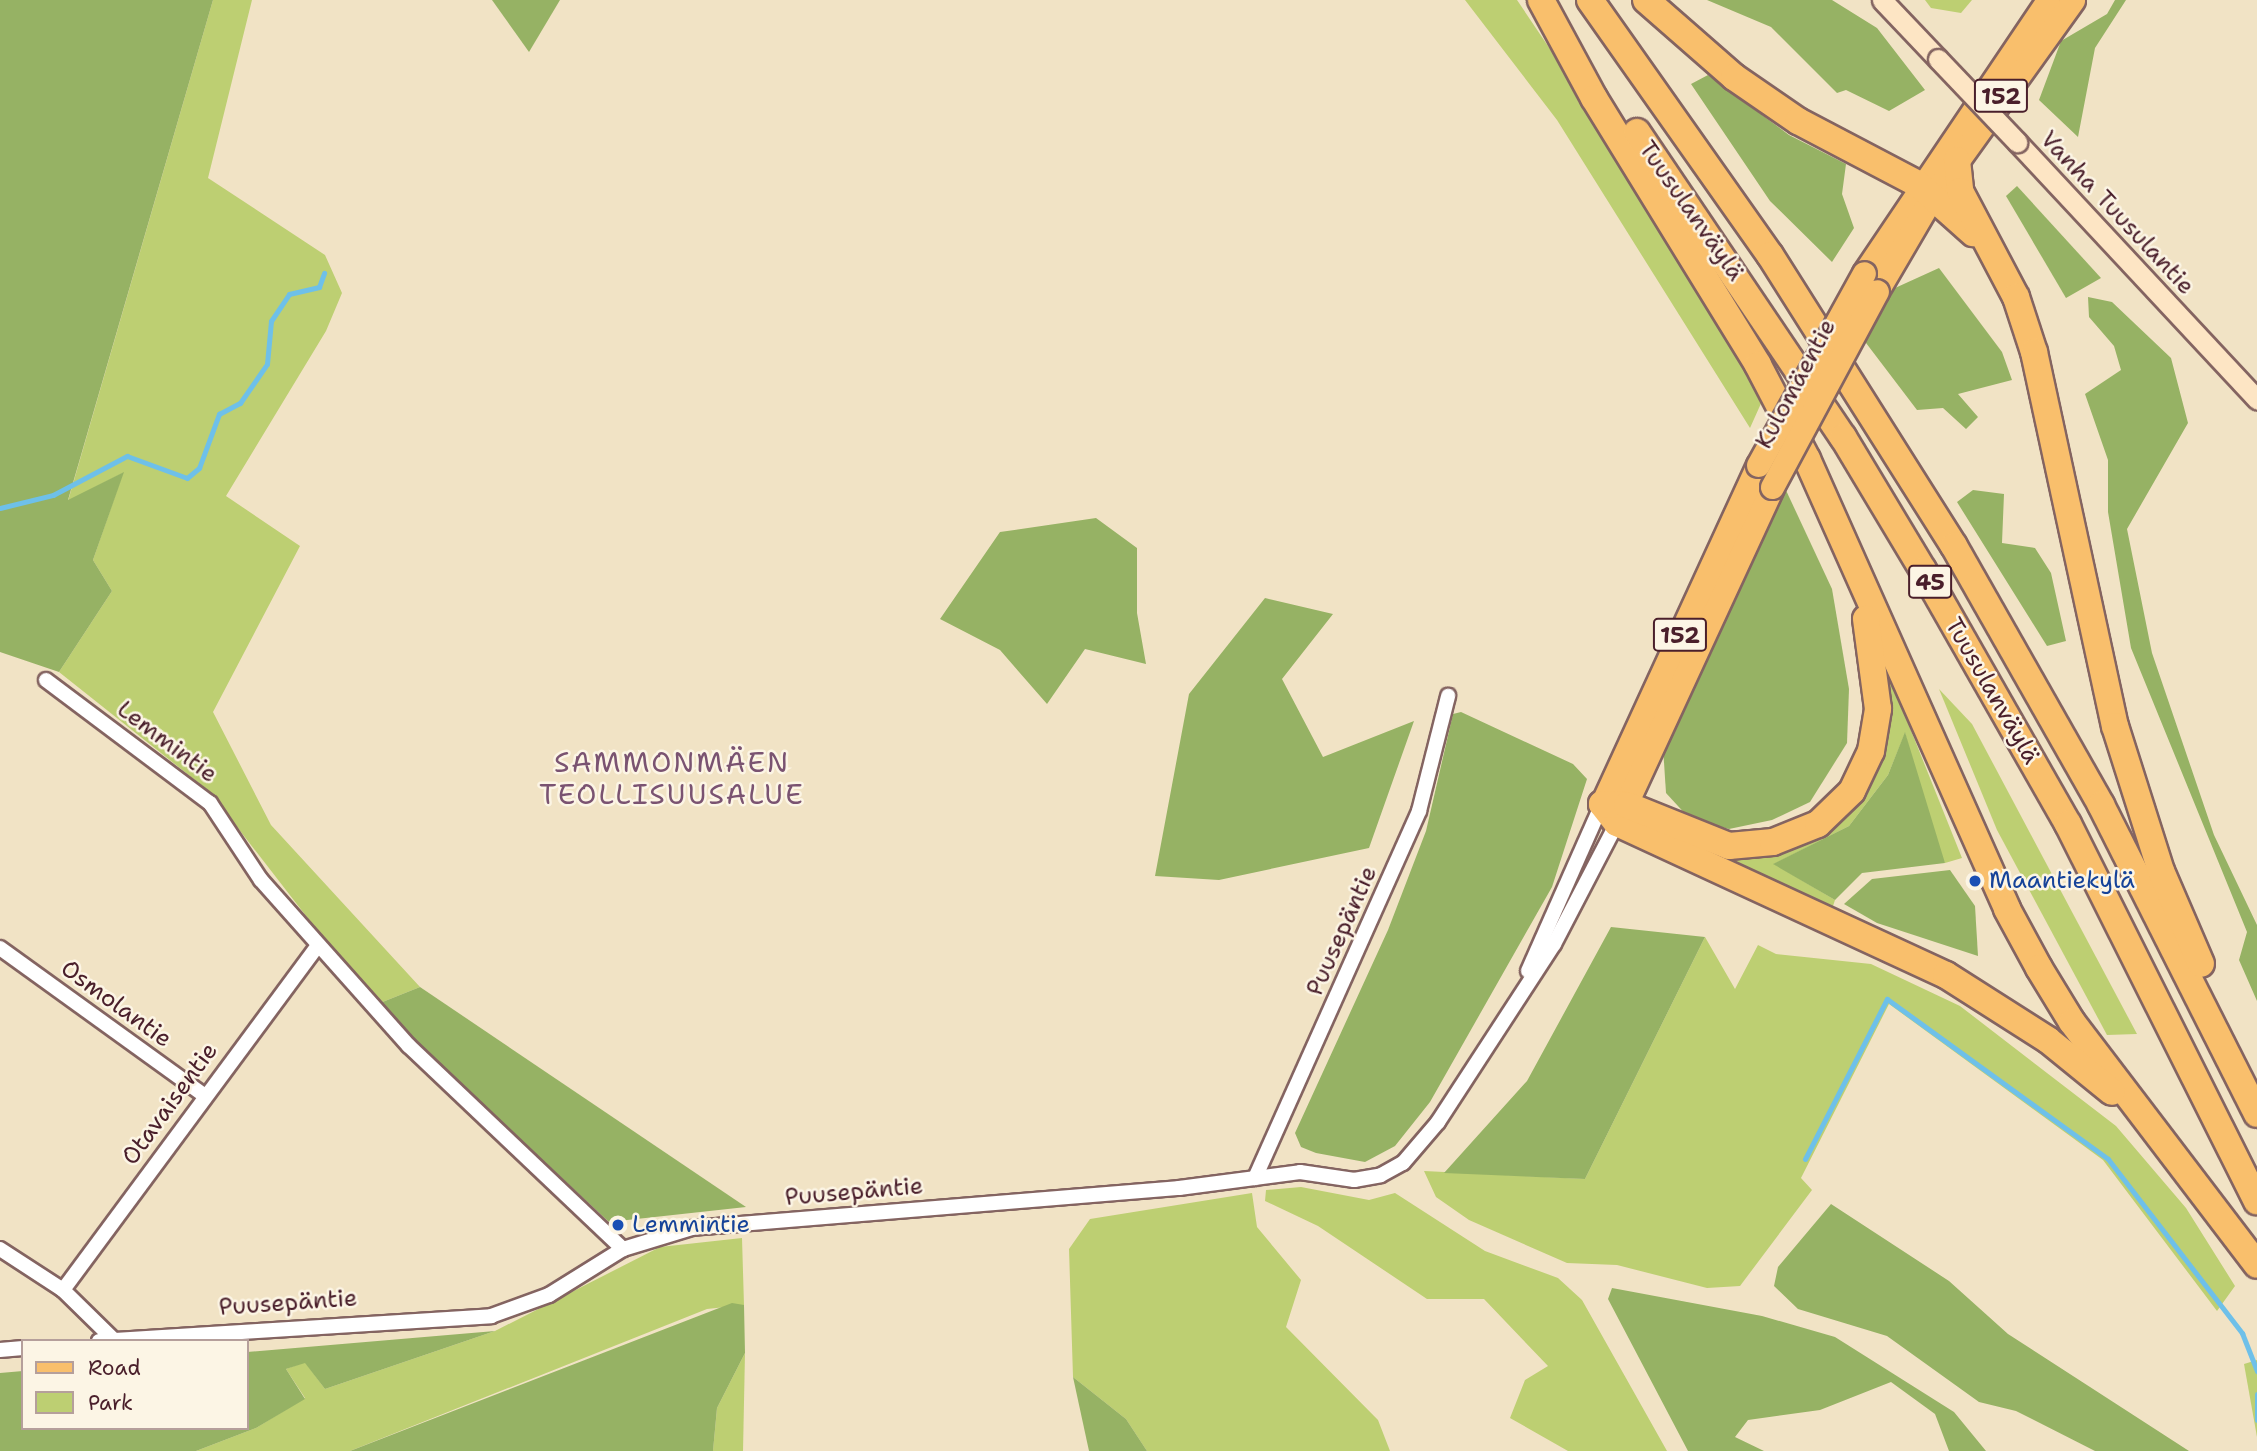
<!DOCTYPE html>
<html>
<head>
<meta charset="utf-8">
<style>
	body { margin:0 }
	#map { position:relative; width:2257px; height:1451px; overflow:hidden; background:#f1e3c5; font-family:"Shantell Sans",sans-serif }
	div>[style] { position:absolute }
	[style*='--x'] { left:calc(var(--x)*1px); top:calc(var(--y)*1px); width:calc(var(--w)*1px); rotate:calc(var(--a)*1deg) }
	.green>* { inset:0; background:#bdcf72 }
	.forest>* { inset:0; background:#96b264 }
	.stream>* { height:5px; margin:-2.5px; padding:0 2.5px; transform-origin:2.5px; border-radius:2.5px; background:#6ec0e9 }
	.roads { filter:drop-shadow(2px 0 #846461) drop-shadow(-2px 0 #846461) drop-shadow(0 2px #846461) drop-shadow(0 -2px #846461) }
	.minor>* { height:14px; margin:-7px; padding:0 7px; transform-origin:7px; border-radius:7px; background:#fff }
	.secondary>* { height:19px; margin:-9.5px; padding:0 9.5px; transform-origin:9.5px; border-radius:9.5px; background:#fde5c4 }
	.primary>* { height:23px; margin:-11.5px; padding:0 11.5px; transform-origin:11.5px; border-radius:11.5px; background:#f9bf6c }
	.motorway>* { height:26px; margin:-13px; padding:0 13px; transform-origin:13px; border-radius:13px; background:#f9bf6c }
	.bridges { filter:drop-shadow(2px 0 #846461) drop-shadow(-2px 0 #846461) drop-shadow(0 2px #846461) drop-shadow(0 -2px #846461) }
	.secondary-bridge>* { height:19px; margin:-9.5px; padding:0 9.5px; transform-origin:9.5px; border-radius:9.5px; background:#fde5c4 }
	.primary-bridge>* { height:23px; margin:-11.5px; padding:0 11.5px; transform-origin:11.5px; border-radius:11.5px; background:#f9bf6c }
	.dots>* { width:19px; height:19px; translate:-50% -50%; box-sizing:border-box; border:4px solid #fcf5e5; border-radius:50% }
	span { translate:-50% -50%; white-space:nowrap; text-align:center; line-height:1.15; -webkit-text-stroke:5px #fcf5e5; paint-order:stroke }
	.shield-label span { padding:2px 5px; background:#fcf5e5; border:2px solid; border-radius:5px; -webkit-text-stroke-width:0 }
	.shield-label { font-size:23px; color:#4a1f2b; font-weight:700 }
	.street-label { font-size:24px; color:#4a1f2b }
	.transit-label { font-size:24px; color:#164399 }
	.left { translate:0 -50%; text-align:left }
	.quarter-label { font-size:28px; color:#7a5371; letter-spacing:2px }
	.legend { position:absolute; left:21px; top:1339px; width:228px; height:91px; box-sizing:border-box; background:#fcf5e5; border:2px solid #b59f9b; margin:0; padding:9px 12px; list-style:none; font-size:21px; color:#4a1f2b }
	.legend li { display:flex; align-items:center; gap:14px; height:35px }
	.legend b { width:35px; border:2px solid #b59f9b }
</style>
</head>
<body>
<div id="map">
	<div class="green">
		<i style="clip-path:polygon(213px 0,252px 0,208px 178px,325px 255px,342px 293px,326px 331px,226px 496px,300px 546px,213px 712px,271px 825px,420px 987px,375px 1005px,210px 792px,59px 672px,112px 591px,93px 560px,123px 473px,68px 501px)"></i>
		<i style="clip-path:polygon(1465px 0,1517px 0,1629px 166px,1763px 399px,1750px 428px,1557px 120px)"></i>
		<i style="clip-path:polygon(1925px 0,1972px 0,1961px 13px,1931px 8px)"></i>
		<i style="clip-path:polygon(1878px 648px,1962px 858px,1945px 863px,1937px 851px,1905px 733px,1888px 775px,1849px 826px,1774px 864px,1835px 900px,1832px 909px,1716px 859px,1758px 853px,1864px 785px)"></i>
		<i style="clip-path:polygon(1939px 689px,1972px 724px,2137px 1034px,2107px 1035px,1997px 830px)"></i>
		<i style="clip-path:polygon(1705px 937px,1735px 989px,1758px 945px,1776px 954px,1871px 964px,1960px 1006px,2116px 1126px,2186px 1208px,2235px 1286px,2217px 1311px,2103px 1160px,1889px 1004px,1801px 1178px,1812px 1190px,1740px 1286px,1707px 1288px,1617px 1265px,1567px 1263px,1469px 1220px,1436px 1197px,1424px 1171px,1585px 1179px)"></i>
		<i style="clip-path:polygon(1301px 1187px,1369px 1200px,1395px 1193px,1485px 1251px,1558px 1278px,1582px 1300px,1667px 1451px,1568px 1451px,1510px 1418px,1525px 1380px,1548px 1366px,1484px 1299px,1427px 1299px,1318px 1226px,1265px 1201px,1266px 1190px)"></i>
		<i style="clip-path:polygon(1252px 1193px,1257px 1227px,1301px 1280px,1286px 1327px,1378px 1420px,1390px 1451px,1147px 1451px,1126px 1419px,1073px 1377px,1069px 1249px,1090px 1219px)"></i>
		<i style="clip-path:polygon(742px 1238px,744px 1305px,707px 1309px,350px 1451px,196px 1451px,256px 1428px,305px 1398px,286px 1369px,305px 1362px,325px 1389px,495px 1331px,660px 1247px)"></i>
		<i style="clip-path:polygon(745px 1353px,743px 1451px,713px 1451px,717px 1408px)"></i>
		<i style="clip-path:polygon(2257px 1360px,2257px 1437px,2244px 1364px)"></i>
	</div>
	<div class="forest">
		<i style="clip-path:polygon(0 0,213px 0,68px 500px,124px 472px,93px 560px,112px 591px,59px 672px,0 652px)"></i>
		<i style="clip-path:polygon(492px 0,560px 0,529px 52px)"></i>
		<i style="clip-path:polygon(1707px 0,1832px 0,1877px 28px,1925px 90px,1889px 111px,1846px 90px,1837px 93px,1771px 27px)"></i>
		<i style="clip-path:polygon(2115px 0,2126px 0,2095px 48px,2078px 137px,2039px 100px,2061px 41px,2107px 14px)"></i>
		<i style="clip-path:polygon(1708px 75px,1789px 135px,1846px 164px,1842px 194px,1854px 228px,1832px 262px,1770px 201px,1691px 84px)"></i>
		<i style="clip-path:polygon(2017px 186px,2101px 278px,2066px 298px,2006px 196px)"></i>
		<i style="clip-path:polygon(1939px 268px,2002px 352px,2012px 380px,1958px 394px,1978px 417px,1966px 429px,1943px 408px,1917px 410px,1863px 339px,1895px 288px)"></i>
		<i style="clip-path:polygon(2088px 297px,2112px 302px,2171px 358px,2188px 423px,2127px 529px,2152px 653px,2214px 835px,2257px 925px,2257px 1001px,2239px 960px,2247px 932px,2131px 648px,2108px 512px,2108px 460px,2085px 394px,2121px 370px,2114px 346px,2089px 317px)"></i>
		<i style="clip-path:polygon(1784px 486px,1832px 589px,1849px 689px,1847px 743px,1810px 802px,1772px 820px,1729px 829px,1689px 818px,1666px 793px,1663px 747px)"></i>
		<i style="clip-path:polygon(1973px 490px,2004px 494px,2002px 543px,2035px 548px,2051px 573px,2066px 641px,2047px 646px,1957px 502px)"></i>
		<i style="clip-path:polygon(1096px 518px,1137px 548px,1137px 613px,1146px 664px,1085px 649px,1047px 704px,1000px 650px,940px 619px,1000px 532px)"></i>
		<i style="clip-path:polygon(1265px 598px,1333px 614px,1282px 679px,1323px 757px,1414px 721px,1369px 848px,1219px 880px,1155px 876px,1189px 694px)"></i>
		<i style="clip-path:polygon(1461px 712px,1573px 764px,1587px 779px,1552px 887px,1430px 1102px,1395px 1146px,1365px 1162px,1316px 1153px,1301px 1147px,1295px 1133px,1388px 930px,1426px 831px,1453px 714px)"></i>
		<i style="clip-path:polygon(1905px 732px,1945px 863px,1862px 873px,1835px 900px,1773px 864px,1849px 826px,1888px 775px)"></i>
		<i style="clip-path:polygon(1950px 870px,1975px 906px,1978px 956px,1877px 923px,1844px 904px,1872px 879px)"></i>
		<i style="clip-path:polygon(1611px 927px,1705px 937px,1585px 1179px,1444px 1173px,1527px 1081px)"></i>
		<i style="clip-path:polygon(420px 987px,746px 1207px,609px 1222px,375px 1005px)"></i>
		<i style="clip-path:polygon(1831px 1204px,1949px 1281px,2008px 1334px,2189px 1451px,2095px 1451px,2016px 1411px,1979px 1402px,1887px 1336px,1798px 1309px,1774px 1286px,1778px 1267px)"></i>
		<i style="clip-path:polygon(1612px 1288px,1762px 1316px,1835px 1337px,1954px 1412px,1986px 1451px,1949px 1451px,1935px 1414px,1891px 1382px,1820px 1410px,1748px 1420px,1735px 1437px,1764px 1451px,1688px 1451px,1608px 1299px)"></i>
		<i style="clip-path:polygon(732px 1303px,744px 1305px,745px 1353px,717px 1408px,713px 1451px,350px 1451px)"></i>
		<i style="clip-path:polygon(495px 1331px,325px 1389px,305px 1363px,286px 1369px,305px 1399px,256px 1428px,196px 1451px,0 1451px,0 1373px,23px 1371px,23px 1428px,247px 1428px,247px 1352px)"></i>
		<i style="clip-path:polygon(1073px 1377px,1126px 1419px,1147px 1451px,1089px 1451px)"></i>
	</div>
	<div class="stream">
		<i style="--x:0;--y:508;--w:55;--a:-13.8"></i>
		<i style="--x:53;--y:495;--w:84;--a:-27.8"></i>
		<i style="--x:127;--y:456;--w:64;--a:20.1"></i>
		<i style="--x:187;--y:478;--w:16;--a:-40"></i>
		<i style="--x:199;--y:468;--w:58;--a:-69.7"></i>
		<i style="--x:219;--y:414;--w:24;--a:-28"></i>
		<i style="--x:240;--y:403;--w:47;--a:-55.3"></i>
		<i style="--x:267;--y:364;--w:43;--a:-84.7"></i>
		<i style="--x:271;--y:321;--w:32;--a:-56"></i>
		<i style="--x:289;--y:294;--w:31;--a:-13"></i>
		<i style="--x:319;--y:287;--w:15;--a:-70"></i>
		<i style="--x:1805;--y:1159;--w:180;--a:-62.9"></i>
		<i style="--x:1887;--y:999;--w:273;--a:35.9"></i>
		<i style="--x:2108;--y:1159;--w:220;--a:52.4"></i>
		<i style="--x:2242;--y:1333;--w:41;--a:68.5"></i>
		<i style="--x:2257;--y:1394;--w:26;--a:90"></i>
	</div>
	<div class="roads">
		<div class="minor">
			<i style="--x:46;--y:680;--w:205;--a:36.9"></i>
			<i style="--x:210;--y:803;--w:92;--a:56.5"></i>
			<i style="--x:261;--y:880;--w:222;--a:48.3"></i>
			<i style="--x:409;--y:1046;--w:295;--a:43.5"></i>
			<i style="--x:0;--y:948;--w:253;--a:35.8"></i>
			<i style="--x:1528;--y:971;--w:183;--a:-66.1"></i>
			<i style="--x:1255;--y:1178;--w:402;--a:-65.9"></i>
			<i style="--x:1419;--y:811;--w:119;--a:-75.8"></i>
			<i style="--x:0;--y:1249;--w:75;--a:33.1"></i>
			<i style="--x:63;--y:1290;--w:70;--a:44.4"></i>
			<i style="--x:63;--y:1290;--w:427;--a:-53.5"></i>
			<i style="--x:99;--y:1341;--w:393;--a:-3.6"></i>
			<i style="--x:491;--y:1316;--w:62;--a:-19.9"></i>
			<i style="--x:549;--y:1295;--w:87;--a:-31.9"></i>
			<i style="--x:623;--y:1249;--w:72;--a:-16.9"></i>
			<i style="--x:692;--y:1228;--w:489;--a:-4.7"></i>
			<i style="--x:1179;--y:1188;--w:122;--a:-7.5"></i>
			<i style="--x:1300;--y:1172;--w:55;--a:8.4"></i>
			<i style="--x:1354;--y:1180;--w:27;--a:-10"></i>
			<i style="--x:1381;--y:1175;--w:25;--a:-29"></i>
			<i style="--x:1403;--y:1163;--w:54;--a:-49.5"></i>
			<i style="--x:1438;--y:1122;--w:212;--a:-56.9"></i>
			<i style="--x:1554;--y:944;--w:136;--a:-62.5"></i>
			<i style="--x:0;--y:1350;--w:23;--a:-5"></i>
		</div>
		<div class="secondary">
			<i style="--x:1882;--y:0;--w:81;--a:46.5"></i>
			<i style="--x:2017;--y:142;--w:352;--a:47"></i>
		</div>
		<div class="primary">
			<i style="--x:1864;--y:273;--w:329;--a:-56"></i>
			<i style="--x:1877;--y:291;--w:111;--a:-59.7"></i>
			<i style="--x:1933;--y:195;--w:240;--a:-54.3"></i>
			<i style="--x:1602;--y:804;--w:373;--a:-65.3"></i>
			<i style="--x:1618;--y:821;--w:368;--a:-65.2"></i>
		</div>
		<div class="motorway">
			<i style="--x:1541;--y:0;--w:111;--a:61.6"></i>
			<i style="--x:1594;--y:98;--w:313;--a:58.4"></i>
			<i style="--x:1758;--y:365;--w:106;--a:62.5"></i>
			<i style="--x:1807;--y:459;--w:492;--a:66"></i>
			<i style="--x:2007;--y:909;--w:67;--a:61.5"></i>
			<i style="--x:2039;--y:968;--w:63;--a:58.6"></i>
			<i style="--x:2072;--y:1022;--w:305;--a:52.7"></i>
			<i style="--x:1590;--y:0;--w:312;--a:54.8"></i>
			<i style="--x:1770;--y:255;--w:344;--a:57.7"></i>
			<i style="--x:1954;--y:546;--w:298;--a:60.4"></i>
			<i style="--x:2101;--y:805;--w:346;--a:63.2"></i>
			<i style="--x:1646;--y:0;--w:117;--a:41.2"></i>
			<i style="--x:1734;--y:77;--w:78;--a:34.5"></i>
			<i style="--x:1798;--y:121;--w:136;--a:27.7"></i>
			<i style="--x:1918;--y:184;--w:74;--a:41.7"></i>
			<i style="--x:1637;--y:132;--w:368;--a:56"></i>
			<i style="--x:1843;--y:437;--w:155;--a:59"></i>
			<i style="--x:1923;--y:570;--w:292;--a:60.3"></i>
			<i style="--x:2068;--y:824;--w:422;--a:63.4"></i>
			<i style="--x:1957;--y:160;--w:31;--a:84"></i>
			<i style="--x:1960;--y:191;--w:120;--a:62.2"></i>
			<i style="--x:2016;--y:297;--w:58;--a:71.9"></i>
			<i style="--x:2034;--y:352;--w:383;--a:77.8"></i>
			<i style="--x:2115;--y:726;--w:152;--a:72.4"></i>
			<i style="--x:2161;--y:871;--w:101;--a:66.7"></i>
			<i style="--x:1602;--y:804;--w:24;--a:52"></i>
			<i style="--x:1617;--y:823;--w:362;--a:24.8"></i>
			<i style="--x:1946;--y:975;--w:121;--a:32.5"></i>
			<i style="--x:2048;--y:1040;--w:82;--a:39.1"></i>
			<i style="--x:1602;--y:804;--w:25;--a:2"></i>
			<i style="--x:1627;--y:805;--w:110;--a:21.9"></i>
			<i style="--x:1729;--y:846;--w:44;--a:-5.2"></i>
			<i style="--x:1773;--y:842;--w:48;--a:-21.8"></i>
			<i style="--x:1818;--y:824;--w:47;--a:-44.1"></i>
			<i style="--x:1852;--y:791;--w:44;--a:-64.6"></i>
			<i style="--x:1871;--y:751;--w:43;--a:-80.5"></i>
			<i style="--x:1878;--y:709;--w:91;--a:-97.6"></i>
		</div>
	</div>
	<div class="bridges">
		<div class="secondary-bridge">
			<i style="--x:1938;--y:59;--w:115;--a:46.4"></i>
		</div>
		<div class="primary-bridge">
			<i style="--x:1758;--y:465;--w:219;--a:-61.1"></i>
			<i style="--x:1772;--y:487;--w:222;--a:-61.8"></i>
		</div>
	</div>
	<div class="dots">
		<i style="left:1975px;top:881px;background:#1a4fb4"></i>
		<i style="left:618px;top:1225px;background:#1a4fb4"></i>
	</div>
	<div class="shield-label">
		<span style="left:2001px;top:96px">152</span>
		<span style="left:1930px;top:582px">45</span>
		<span style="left:1680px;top:635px">152</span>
	</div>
	<div class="street-label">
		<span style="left:1691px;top:211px;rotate:55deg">Tuusulanväylä</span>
		<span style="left:2117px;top:213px;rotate:47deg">Vanha Tuusulantie</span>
		<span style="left:1796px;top:384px;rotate:-62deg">Kulomäentie</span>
		<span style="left:1992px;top:691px;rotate:60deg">Tuusulanväylä</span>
		<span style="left:167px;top:742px;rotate:37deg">Lemmintie</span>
		<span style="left:1342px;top:931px;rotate:-66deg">Puusepäntie</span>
		<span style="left:116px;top:1004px;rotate:36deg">Osmolantie</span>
		<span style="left:170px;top:1104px;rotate:-54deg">Otavaisentie</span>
		<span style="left:854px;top:1192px;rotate:-5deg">Puusepäntie</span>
		<span style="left:288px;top:1303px;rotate:-4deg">Puusepäntie</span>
	</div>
	<div class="transit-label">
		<span class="left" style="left:1989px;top:881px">Maantiekylä</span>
		<span class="left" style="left:632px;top:1225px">Lemmintie</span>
	</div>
	<div class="quarter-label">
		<span style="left:672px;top:778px">SAMMONMÄEN<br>TEOLLISUUSALUE</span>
	</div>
	<ul class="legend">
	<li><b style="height:9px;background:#f9bf6c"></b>Road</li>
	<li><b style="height:19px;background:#bdcf72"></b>Park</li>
	</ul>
</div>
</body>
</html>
